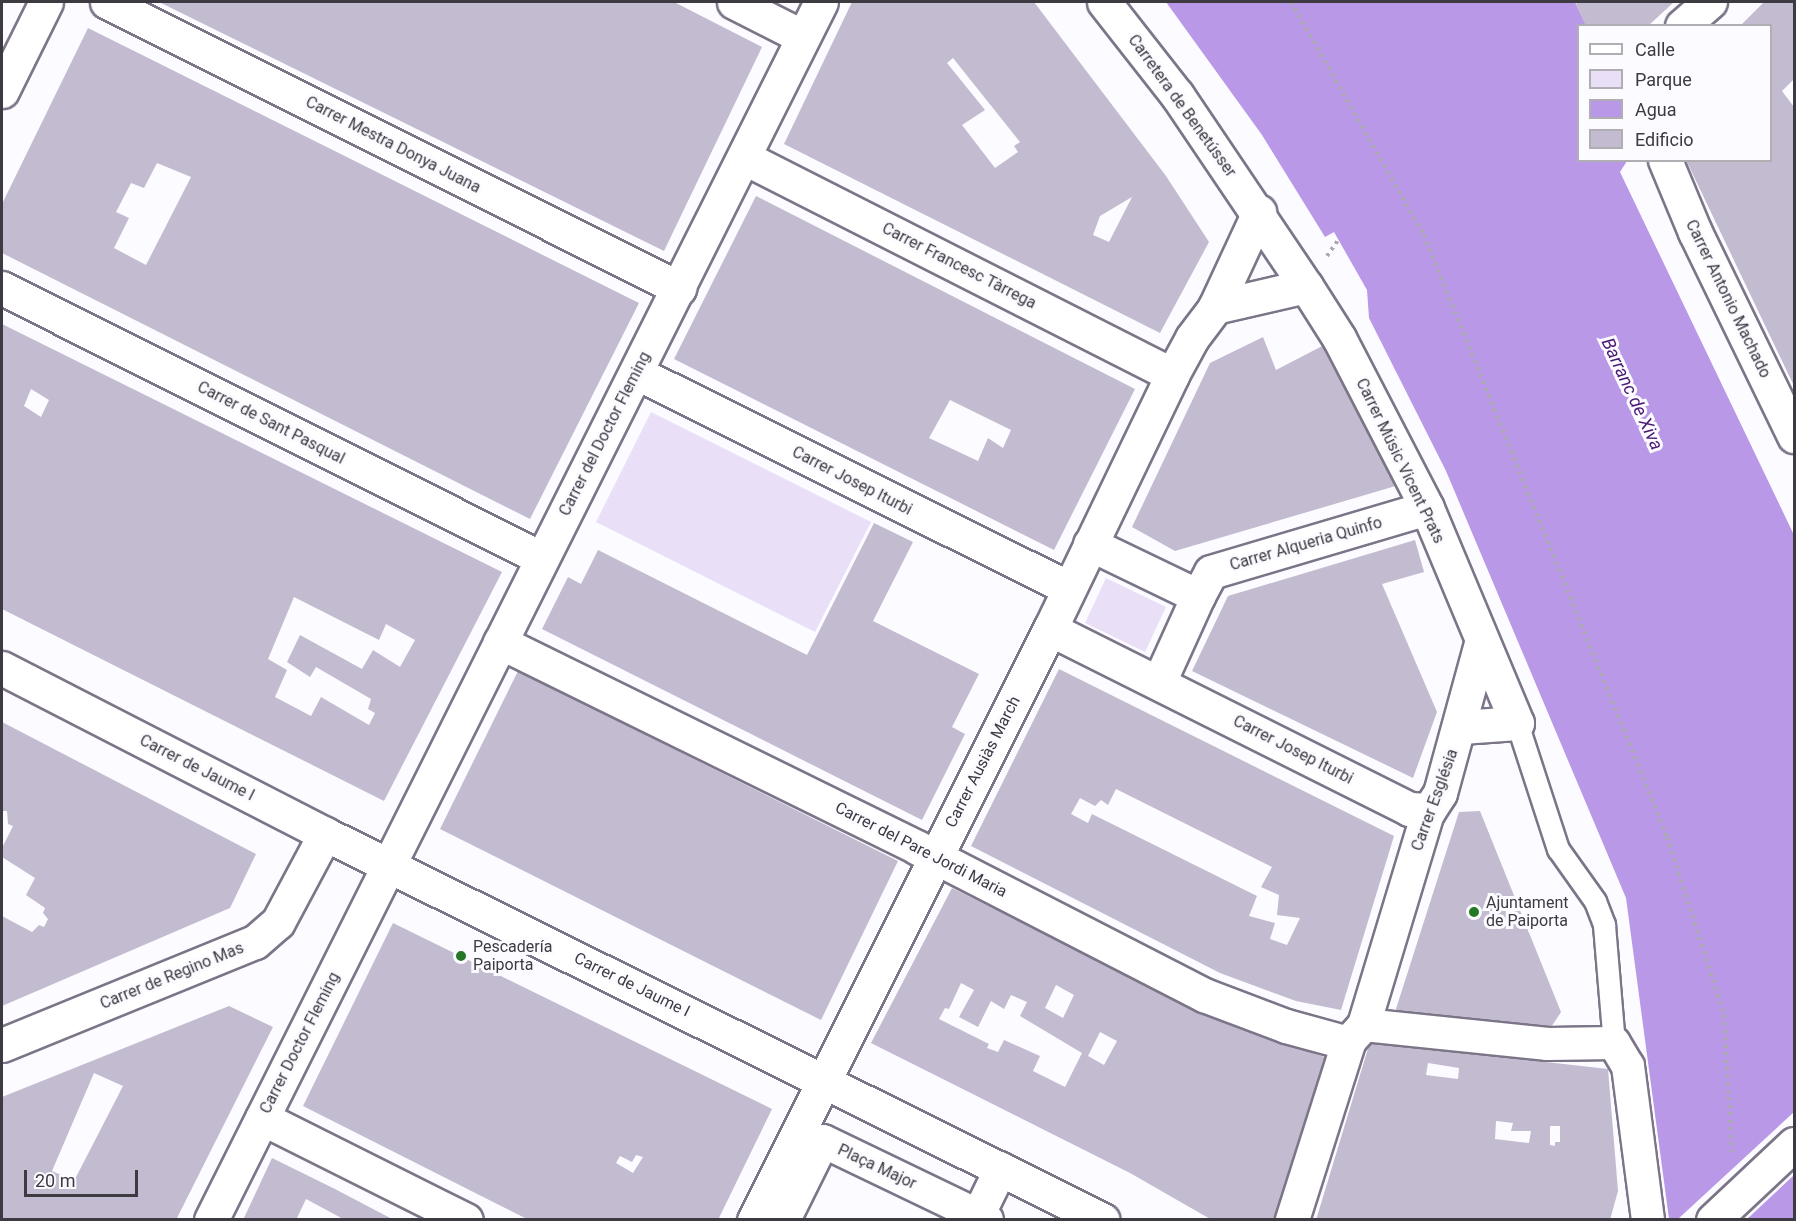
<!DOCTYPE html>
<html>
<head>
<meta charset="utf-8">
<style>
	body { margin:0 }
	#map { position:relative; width:1796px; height:1221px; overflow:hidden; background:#fcfbff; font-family:Roboto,sans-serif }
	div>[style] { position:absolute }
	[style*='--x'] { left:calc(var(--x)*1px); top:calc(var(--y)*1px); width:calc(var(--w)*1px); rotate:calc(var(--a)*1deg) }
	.green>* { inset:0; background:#e9e0f7 }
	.water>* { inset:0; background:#b999e7 }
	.pier>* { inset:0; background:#fcfbff }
	.building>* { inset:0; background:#c3bbd0 }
	.path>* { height:4px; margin-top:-2px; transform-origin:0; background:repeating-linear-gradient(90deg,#acaab0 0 3px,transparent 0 7.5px) }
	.roads { filter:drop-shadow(2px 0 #7c7588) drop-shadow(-2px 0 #7c7588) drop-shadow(0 2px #7c7588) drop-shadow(0 -2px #7c7588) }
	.service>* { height:21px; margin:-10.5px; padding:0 10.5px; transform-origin:10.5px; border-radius:10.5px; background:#fff }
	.pedestrian>* { height:32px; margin:-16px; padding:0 16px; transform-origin:16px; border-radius:16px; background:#fff }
	.minor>* { height:33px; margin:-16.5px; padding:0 16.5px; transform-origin:16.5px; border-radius:16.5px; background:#fff }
	.tertiary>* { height:33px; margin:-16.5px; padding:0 16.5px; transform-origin:16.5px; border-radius:16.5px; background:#fff }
	.bridges { filter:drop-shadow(2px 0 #7c7588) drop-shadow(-2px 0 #7c7588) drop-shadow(0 2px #7c7588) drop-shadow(0 -2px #7c7588) }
	.tertiary-bridge>* { height:33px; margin:-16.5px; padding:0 16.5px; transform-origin:16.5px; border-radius:16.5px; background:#fff }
	.dots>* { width:16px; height:16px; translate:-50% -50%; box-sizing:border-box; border:3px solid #fcfbff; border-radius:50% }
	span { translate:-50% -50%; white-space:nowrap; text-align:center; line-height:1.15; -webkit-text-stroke:6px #fcfbff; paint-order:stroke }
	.street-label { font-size:16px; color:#3d3a42 }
	.poi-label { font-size:16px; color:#3d3a42 }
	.left { translate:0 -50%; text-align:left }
	.water-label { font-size:18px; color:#471973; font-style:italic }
	.frame { position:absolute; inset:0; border:3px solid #3d3a42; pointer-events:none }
	.legend { position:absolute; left:1577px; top:24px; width:195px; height:138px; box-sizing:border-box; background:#fcfbff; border:2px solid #b0aeb3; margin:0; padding:8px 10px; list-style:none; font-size:18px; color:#3d3a42 }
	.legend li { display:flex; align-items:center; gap:12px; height:30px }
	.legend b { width:30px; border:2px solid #b0aeb3 }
	.scale { position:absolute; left:24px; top:1170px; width:114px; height:27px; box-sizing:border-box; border:3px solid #3d3a42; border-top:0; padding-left:8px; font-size:18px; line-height:21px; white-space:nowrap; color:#3d3a42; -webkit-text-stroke:4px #fcfbff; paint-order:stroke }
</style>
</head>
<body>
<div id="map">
	<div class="green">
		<i style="clip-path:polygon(651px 412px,871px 522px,815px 632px,596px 522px)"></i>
		<i style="clip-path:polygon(1106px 578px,1166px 607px,1145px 652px,1085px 623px)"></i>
	</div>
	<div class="water">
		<i style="clip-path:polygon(1166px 2px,1575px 2px,1586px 25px,1578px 26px,1578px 160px,1627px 161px,1620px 172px,1794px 535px,1794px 1219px,1669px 1219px,1626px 898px,1446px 471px,1369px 318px,1367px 290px,1334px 232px,1325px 237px,1262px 135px)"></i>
	</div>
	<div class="pier">
		<i style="clip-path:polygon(1794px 1112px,1794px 1175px,1746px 1220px,1678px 1219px)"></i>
	</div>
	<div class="building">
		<i style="clip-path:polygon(159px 2px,674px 2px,762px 47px,664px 251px)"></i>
		<i style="clip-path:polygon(evenodd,852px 2px,1034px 2px,1166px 176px,1209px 242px,1160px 333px,784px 144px,852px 2px,953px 58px,1020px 142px,1014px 146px,1018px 152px,995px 168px,962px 125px,985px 110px,947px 63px,953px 58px,852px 2px,1132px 197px,1109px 242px,1093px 235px,1100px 216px,1132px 197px)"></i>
		<i style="clip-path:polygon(1578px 2px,1674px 2px,1648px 26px,1586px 26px,1576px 4px)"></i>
		<i style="clip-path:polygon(1764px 2px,1794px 2px,1794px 79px,1782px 91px,1794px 107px,1794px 386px,1686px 160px,1770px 160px,1770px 26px,1740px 26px)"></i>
		<i style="clip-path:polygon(evenodd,88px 28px,639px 303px,530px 519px,2px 253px,2px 204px,88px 28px,157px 163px,191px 177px,146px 265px,114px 248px,129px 218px,116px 212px,131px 183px,144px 188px,157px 163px)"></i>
		<i style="clip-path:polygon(evenodd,756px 196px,1135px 389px,1054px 550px,674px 359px,756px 196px,950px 400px,1011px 430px,1003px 448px,988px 438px,978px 461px,929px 438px,950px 400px)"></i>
		<i style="clip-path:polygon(evenodd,2px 324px,502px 572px,384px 801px,2px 609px,2px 324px,31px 389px,49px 400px,41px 417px,24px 406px,31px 389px,2px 324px,294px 597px,379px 640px,386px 624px,415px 640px,400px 667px,373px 650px,362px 669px,300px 635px,287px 662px,310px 677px,316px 667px,371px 699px,368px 709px,375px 713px,369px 725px,321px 697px,311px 716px,275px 697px,287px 670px,268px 659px,294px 597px)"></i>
		<i style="clip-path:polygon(1263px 337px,1276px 370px,1328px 343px,1399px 485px,1175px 551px,1132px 527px,1210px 363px)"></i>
		<i style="clip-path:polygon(874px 523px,913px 542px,873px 621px,979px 674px,952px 727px,965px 734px,922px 820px,542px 629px,568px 577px,581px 584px,598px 550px,807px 655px)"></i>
		<i style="clip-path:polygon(1415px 540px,1424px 572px,1382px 584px,1437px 712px,1413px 778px,1192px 671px,1228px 596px)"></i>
		<i style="clip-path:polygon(evenodd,1059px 669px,1394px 836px,1341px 1010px,1296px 1001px,1220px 973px,971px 846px,1059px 669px,1116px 789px,1272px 867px,1261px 887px,1279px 895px,1277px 915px,1300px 918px,1287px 945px,1270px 939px,1275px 923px,1249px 916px,1257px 896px,1092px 814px,1088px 823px,1071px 814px,1080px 798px,1095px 806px,1101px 800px,1108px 805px,1116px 789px)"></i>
		<i style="clip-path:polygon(518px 671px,898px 861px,821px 1020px,440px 829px)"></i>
		<i style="clip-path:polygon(2px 722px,256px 854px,230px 908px,2px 1006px,2px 916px,32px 932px,39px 925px,44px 927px,48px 919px,43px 913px,45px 908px,26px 895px,35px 878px,2px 857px,2px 848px,13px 826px,8px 824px,7px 811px,2px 811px)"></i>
		<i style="clip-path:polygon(1480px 811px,1561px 1012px,1546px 1035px,1512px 1032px,1513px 1023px,1395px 1012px,1459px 812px)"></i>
		<i style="clip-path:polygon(evenodd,952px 888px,1201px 1012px,1327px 1058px,1291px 1176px,1273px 1220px,1212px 1220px,1130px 1173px,871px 1043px,952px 888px,961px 983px,974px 990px,959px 1017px,978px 1027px,991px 1001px,1004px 1009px,1011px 995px,1027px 1002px,1020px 1016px,1082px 1053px,1065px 1087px,1033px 1071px,1040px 1056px,1004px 1040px,998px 1052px,987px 1048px,989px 1044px,939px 1019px,945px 1008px,949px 1009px,961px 983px,952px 888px,1056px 985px,1074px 995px,1063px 1018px,1045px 1008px,1056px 985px,952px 888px,1100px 1032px,1117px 1041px,1104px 1065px,1088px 1056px,1100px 1032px)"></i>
		<i style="clip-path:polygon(evenodd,393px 923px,772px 1109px,718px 1220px,529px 1220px,303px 1106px,393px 923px,636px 1155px,643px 1157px,633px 1173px,616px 1163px,620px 1156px,632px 1162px,636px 1155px)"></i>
		<i style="clip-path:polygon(evenodd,229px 1006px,273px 1027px,176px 1220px,2px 1220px,2px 1097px,229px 1006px,94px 1073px,123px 1086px,74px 1181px,52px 1171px,94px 1073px)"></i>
		<i style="clip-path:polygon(evenodd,1370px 1042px,1608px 1069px,1618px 1191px,1610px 1220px,1316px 1220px,1370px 1042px,1428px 1063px,1459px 1068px,1458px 1079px,1426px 1075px,1428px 1063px,1370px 1042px,1496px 1121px,1513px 1123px,1511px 1131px,1531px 1131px,1529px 1143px,1495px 1139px,1496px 1121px,1370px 1042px,1550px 1126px,1560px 1126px,1560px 1142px,1555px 1142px,1555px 1146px,1550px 1145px,1550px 1126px)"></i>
		<i style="clip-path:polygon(272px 1158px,335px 1189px,394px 1220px,345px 1220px,306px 1199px,296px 1220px,243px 1220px)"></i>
	</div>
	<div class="path">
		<i style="--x:1291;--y:2;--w:268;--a:60.3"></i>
		<i style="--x:1424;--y:235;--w:649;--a:68.02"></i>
		<i style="--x:1667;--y:837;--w:187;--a:72.2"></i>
		<i style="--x:1724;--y:1015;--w:137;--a:86.7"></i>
		<i style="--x:1327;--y:256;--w:21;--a:-55"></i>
	</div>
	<div class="roads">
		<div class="service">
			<i style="--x:1517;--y:723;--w:133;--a:72"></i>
			<i style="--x:1558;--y:849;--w:64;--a:54.6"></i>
			<i style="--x:1595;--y:901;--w:26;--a:69"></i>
			<i style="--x:1604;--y:925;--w:118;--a:85.2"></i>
		</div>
		<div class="pedestrian">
			<i style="--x:1364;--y:1025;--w:225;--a:-73.2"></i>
			<i style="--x:1348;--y:1043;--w:24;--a:-48"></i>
			<i style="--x:1364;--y:1025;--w:185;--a:5.9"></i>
			<i style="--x:1548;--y:1044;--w:66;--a:-0.9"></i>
			<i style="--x:1614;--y:1043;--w:27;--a:59"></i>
			<i style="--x:1628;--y:1066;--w:155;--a:82.6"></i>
			<i style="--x:784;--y:1220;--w:88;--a:-63.7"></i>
			<i style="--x:823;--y:1141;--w:182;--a:25.7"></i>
			<i style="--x:976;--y:1220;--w:57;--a:-63.9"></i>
		</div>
		<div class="minor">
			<i style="--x:107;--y:2;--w:640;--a:26.57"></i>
			<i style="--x:734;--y:2;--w:77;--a:26.9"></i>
			<i style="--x:1104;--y:2;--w:118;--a:51.9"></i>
			<i style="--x:1177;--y:95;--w:230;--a:56"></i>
			<i style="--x:1306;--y:286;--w:62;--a:57.6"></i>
			<i style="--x:1339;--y:338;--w:191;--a:62.6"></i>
			<i style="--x:1427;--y:508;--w:233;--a:67.3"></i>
			<i style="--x:1517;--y:723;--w:56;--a:175.9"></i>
			<i style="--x:1682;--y:26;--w:37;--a:-41"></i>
			<i style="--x:745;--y:158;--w:479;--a:26.9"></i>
			<i style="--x:1665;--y:160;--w:78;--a:67.4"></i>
			<i style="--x:1695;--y:232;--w:227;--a:64.1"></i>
			<i style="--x:2;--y:288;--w:603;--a:26.61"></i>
			<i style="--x:1215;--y:307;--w:93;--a:-13"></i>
			<i style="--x:637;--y:373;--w:482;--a:26.5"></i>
			<i style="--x:1090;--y:544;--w:120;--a:25.7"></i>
			<i style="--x:1198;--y:596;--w:94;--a:114.4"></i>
			<i style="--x:1198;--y:596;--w:27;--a:-62"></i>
			<i style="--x:1211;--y:572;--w:225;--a:-16.5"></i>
			<i style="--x:1050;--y:629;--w:402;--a:26.6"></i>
			<i style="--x:1409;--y:809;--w:20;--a:3"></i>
			<i style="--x:1429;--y:810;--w:20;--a:-57"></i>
			<i style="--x:1440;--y:793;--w:156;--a:-74.7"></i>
			<i style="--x:500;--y:642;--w:466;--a:26.2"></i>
			<i style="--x:918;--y:848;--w:322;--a:27.2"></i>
			<i style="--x:1204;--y:995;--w:88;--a:20.7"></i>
			<i style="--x:1286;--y:1026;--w:64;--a:15.3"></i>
			<i style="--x:1348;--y:1043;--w:186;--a:107.6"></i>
			<i style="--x:2;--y:1045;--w:273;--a:-22.2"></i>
			<i style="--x:255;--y:942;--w:30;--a:-41"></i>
			<i style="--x:278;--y:922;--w:100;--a:-61.9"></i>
			<i style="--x:262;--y:1118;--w:228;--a:26.6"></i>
			<i style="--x:211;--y:1220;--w:1362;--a:-63.4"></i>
			<i style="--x:754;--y:1220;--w:661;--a:-63.4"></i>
			<i style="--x:1050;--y:629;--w:282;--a:-64.3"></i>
			<i style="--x:1172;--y:375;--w:42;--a:-61.6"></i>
			<i style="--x:1192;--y:338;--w:39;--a:-53"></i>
			<i style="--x:1215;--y:307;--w:105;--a:-65.1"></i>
		</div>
		<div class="tertiary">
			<i style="--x:2;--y:91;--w:99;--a:-63.7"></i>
			<i style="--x:2;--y:668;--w:363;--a:27.2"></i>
			<i style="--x:325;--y:834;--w:868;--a:26.39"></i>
		</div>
	</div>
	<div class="bridges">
		<div class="tertiary-bridge">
			<i style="--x:1713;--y:1220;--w:111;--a:-43.2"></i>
		</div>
	</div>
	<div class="dots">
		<i style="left:1474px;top:912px;background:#247823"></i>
		<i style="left:461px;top:956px;background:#247823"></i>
	</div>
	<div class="street-label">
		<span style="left:1182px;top:106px;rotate:54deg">Carretera de Benetússer</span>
		<span style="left:393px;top:145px;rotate:27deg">Carrer Mestra Donya Juana</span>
		<span style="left:959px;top:266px;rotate:27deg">Carrer Francesc Tàrrega</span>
		<span style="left:1728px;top:299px;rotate:64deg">Carrer Antonio Machado</span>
		<span style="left:271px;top:423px;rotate:27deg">Carrer de Sant Pasqual</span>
		<span style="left:605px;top:434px;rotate:-63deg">Carrer del Doctor Fleming</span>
		<span style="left:1400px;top:461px;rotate:64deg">Carrer Músic Vicent Prats</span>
		<span style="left:852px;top:481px;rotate:27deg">Carrer Josep Iturbi</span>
		<span style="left:1306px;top:544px;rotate:-16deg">Carrer Alqueria Quinfo</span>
		<span style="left:1293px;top:750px;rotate:27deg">Carrer Josep Iturbi</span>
		<span style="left:983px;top:762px;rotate:-63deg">Carrer Ausiàs March</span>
		<span style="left:197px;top:768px;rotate:27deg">Carrer de Jaume I</span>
		<span style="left:1435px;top:800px;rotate:-70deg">Carrer Església</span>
		<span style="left:921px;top:850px;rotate:27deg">Carrer del Pare Jordi Maria</span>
		<span style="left:172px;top:976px;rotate:-22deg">Carrer de Regino Mas</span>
		<span style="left:632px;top:985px;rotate:26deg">Carrer de Jaume I</span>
		<span style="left:300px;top:1043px;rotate:-63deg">Carrer Doctor Fleming</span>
		<span style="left:877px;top:1167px;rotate:25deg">Plaça Major</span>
	</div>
	<div class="poi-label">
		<span class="left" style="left:1486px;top:912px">Ajuntament<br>de Paiporta</span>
		<span class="left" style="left:473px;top:956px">Pescadería<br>Paiporta</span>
	</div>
	<div class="water-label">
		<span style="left:1632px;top:394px;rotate:65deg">Barranc de Xiva</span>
	</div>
	<div class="frame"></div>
	<ul class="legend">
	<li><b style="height:8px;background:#fff"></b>Calle</li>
	<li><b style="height:16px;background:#e9e0f7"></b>Parque</li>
	<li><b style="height:16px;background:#b999e7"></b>Agua</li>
	<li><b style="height:16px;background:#c3bbd0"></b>Edificio</li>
	</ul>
	<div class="scale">20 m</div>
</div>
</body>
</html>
